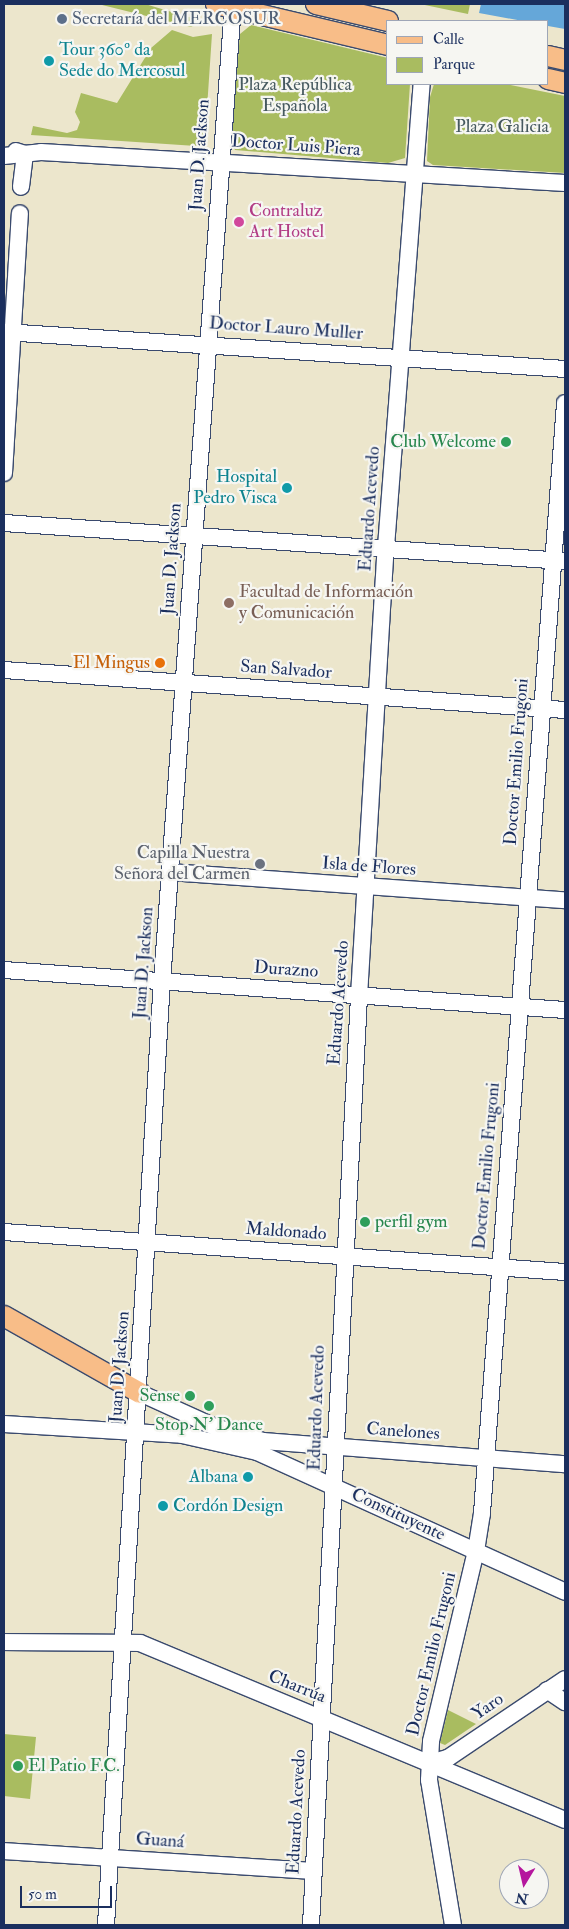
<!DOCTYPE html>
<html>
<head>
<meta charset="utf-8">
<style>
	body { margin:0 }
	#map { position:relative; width:569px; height:1929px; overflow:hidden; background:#ece6cc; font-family:"IM FELL Double Pica",serif }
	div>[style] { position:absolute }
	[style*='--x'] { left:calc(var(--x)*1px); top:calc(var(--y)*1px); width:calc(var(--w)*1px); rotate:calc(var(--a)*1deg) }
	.green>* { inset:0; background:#a9bc60 }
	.water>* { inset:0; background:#65a7d9 }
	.roads { filter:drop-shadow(1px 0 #3a4a6e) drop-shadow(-1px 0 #3a4a6e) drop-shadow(0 1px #3a4a6e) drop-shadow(0 -1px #3a4a6e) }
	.minor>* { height:16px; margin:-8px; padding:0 8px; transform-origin:8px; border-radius:8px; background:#fff }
	.major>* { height:20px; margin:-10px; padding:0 10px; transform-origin:10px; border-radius:10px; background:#f8bd88 }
	.dots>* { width:14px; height:14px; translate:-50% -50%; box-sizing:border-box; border:2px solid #f6f6f2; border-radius:50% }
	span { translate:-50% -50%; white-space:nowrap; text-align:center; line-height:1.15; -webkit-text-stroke:4.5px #f6f6f2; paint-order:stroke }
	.service-label { font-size:18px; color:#4e5e75 }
	.left { translate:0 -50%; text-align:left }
	.culture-label { font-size:18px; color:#0d838f }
	.right { translate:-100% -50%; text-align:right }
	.park-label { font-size:18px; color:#46595f }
	.street-label { font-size:18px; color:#1b2f5e }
	.hotel-label { font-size:18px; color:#b23c85 }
	.leisure-label { font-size:18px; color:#27864d }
	.education-label { font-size:18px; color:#785e54 }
	.food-label { font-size:18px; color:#c56008 }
	.worship-label { font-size:18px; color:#5b616d }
	.frame { position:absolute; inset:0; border:5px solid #1b2f5e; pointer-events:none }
	.legend { position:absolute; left:386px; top:20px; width:162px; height:65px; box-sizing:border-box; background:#f6f6f2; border:1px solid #9ea6b7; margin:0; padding:6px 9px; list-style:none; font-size:15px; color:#1b2f5e }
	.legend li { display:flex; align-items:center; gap:10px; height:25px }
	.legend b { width:25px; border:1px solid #9ea6b7 }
	.north { position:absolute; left:499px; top:1859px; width:50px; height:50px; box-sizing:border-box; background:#f6f6f2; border:1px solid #9ea6b7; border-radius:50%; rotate:189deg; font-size:14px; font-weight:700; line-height:20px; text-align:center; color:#1b2f5e }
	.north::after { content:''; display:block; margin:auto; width:18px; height:22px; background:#b5179e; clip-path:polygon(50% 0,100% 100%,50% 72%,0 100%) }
	.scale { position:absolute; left:20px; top:1886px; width:92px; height:22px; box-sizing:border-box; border:2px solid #1b2f5e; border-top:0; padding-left:6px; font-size:15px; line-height:18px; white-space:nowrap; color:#1b2f5e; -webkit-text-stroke:4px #f6f6f2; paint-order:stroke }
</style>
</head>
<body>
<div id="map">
	<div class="green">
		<i style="clip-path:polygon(98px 4px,145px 4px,202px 21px,191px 27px)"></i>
		<i style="clip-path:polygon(420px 4px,470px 4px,468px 14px)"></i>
		<i style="clip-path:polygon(251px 25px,388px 58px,388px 84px,410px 84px,405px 158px,388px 163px,235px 150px,231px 143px,240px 34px)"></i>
		<i style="clip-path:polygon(172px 30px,193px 37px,212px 34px,205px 138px,196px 146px,31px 135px,33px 126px,67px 133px,77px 130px,80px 122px,75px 112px,81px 93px,117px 103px,151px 48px)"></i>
		<i style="clip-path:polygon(434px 84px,505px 84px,565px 96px,565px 173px,433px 165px,427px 161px,430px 97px)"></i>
		<i style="clip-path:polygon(448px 1710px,476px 1724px,445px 1745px,440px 1743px)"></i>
		<i style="clip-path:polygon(4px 1734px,36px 1737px,30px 1799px,4px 1796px)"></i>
	</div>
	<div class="water">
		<i style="clip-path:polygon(481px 4px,565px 4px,565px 29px,548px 26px,548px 21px,523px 21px,479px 13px)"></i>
	</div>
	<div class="roads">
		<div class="minor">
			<i style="--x:16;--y:151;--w:9;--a:18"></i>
			<i style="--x:25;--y:154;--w:33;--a:97"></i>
			<i style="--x:4;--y:156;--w:37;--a:-6"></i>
			<i style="--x:41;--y:152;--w:525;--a:3.39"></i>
			<i style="--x:4;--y:332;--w:562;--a:3.77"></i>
			<i style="--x:4;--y:473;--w:260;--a:-86.5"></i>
			<i style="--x:4;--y:523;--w:562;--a:3.88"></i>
			<i style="--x:4;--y:670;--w:562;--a:4.08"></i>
			<i style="--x:170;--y:872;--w:396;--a:4.1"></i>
			<i style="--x:4;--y:970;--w:562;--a:4.08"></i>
			<i style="--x:4;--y:1232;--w:562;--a:4.08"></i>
			<i style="--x:140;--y:1393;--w:82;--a:24.4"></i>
			<i style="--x:215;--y:1427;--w:50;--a:16.3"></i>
			<i style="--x:263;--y:1441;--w:303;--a:4.4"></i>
			<i style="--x:4;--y:1424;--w:178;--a:3.5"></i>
			<i style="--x:182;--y:1435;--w:77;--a:12.8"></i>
			<i style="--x:257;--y:1452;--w:338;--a:24.4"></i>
			<i style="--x:4;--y:1642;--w:136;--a:0.4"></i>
			<i style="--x:140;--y:1643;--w:460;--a:22.6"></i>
			<i style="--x:547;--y:1690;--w:22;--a:34"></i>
			<i style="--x:430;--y:1763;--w:19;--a:-16"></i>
			<i style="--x:448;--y:1758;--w:141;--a:-34"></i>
			<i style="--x:4;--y:1851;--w:310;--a:3.7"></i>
			<i style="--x:106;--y:1925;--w:946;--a:-86.61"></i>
			<i style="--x:162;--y:981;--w:980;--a:-85.84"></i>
			<i style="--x:311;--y:1925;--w:930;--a:-87.04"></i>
			<i style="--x:359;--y:996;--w:450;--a:-86.6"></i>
			<i style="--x:386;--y:547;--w:464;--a:-85.6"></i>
			<i style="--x:453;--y:1925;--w:147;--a:-99.4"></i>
			<i style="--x:429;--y:1780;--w:39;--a:-87"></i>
			<i style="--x:431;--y:1741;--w:195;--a:-76.7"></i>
			<i style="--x:476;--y:1551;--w:38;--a:-81"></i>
			<i style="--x:482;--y:1513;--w:1113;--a:-85.72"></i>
		</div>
		<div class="major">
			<i style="--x:216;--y:4;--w:177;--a:13.4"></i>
			<i style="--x:316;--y:4;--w:74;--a:13.3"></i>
			<i style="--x:548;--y:56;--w:17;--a:13"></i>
			<i style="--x:548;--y:79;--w:17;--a:13"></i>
			<i style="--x:4;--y:1316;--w:156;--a:29.5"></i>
		</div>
	</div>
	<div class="dots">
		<i style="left:62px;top:19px;background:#5c6f8a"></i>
		<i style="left:49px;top:61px;background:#0f9aa8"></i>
		<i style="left:239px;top:222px;background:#d1479c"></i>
		<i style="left:506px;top:442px;background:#2e9e5b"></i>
		<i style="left:287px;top:488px;background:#0f9aa8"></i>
		<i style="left:229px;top:603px;background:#8d6e63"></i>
		<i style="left:160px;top:663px;background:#e8710a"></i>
		<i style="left:260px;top:864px;background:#6b7280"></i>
		<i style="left:365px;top:1222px;background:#2e9e5b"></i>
		<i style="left:190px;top:1396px;background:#2e9e5b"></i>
		<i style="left:209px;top:1406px;background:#2e9e5b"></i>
		<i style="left:248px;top:1477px;background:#0f9aa8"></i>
		<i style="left:163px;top:1506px;background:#0f9aa8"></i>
		<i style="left:18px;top:1766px;background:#2e9e5b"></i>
	</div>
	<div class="service-label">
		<span class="left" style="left:72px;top:19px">Secretaría del MERCOSUR</span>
	</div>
	<div class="culture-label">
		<span class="left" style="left:59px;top:61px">Tour 360º da<br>Sede do Mercosul</span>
		<span class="right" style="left:277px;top:488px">Hospital<br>Pedro Visca</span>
		<span class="right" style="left:238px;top:1477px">Albana</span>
		<span class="left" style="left:173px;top:1506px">Cordón Design</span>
	</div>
	<div class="park-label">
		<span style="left:295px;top:96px">Plaza República<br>Española</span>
		<span style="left:502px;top:127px">Plaza Galicia</span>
	</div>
	<div class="street-label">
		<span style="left:296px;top:146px;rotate:4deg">Doctor Luis Piera</span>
		<span style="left:200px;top:155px;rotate:-86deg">Juan D. Jackson</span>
		<span style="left:286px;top:329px;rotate:4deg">Doctor Lauro Muller</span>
		<span style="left:370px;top:509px;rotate:-86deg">Eduardo Acevedo</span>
		<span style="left:172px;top:559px;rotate:-86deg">Juan D. Jackson</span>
		<span style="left:286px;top:670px;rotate:4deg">San Salvador</span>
		<span style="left:517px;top:762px;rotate:-86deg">Doctor Emilio Frugoni</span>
		<span style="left:369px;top:867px;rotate:4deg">Isla de Flores</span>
		<span style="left:144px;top:963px;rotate:-86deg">Juan D. Jackson</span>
		<span style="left:286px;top:970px;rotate:4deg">Durazno</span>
		<span style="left:339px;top:1003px;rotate:-86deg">Eduardo Acevedo</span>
		<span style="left:487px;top:1166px;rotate:-85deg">Doctor Emilio Frugoni</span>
		<span style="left:286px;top:1232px;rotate:4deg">Maldonado</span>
		<span style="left:120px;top:1367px;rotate:-86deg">Juan D. Jackson</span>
		<span style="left:317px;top:1408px;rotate:-88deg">Eduardo Acevedo</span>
		<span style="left:403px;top:1432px;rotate:4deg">Canelones</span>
		<span style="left:398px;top:1515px;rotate:25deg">Constituyente</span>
		<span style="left:432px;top:1654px;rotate:-77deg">Doctor Emilio Frugoni</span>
		<span style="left:297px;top:1687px;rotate:22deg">Charrúa</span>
		<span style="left:488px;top:1707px;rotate:-34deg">Yaro</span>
		<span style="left:297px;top:1812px;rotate:-87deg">Eduardo Acevedo</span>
		<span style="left:160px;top:1841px;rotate:4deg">Guaná</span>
	</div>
	<div class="hotel-label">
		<span class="left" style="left:249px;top:222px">Contraluz<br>Art Hostel</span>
	</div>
	<div class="leisure-label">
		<span class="right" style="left:496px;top:442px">Club Welcome</span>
		<span class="left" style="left:375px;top:1222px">perfil gym</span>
		<span class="right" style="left:180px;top:1396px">Sense</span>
		<span style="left:209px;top:1425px">Stop N' Dance</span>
		<span class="left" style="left:28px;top:1766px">El Patio F.C.</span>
	</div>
	<div class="education-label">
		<span class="left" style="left:239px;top:603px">Facultad de Información<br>y Comunicación</span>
	</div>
	<div class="food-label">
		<span class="right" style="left:150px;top:663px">El Mingus</span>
	</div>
	<div class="worship-label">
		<span class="right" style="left:250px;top:864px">Capilla Nuestra<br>Señora del Carmen</span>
	</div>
	<div class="frame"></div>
	<ul class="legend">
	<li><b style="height:6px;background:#f8bd88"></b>Calle</li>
	<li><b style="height:14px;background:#a9bc60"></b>Parque</li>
	</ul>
	<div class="north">N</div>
	<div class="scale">50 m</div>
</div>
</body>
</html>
